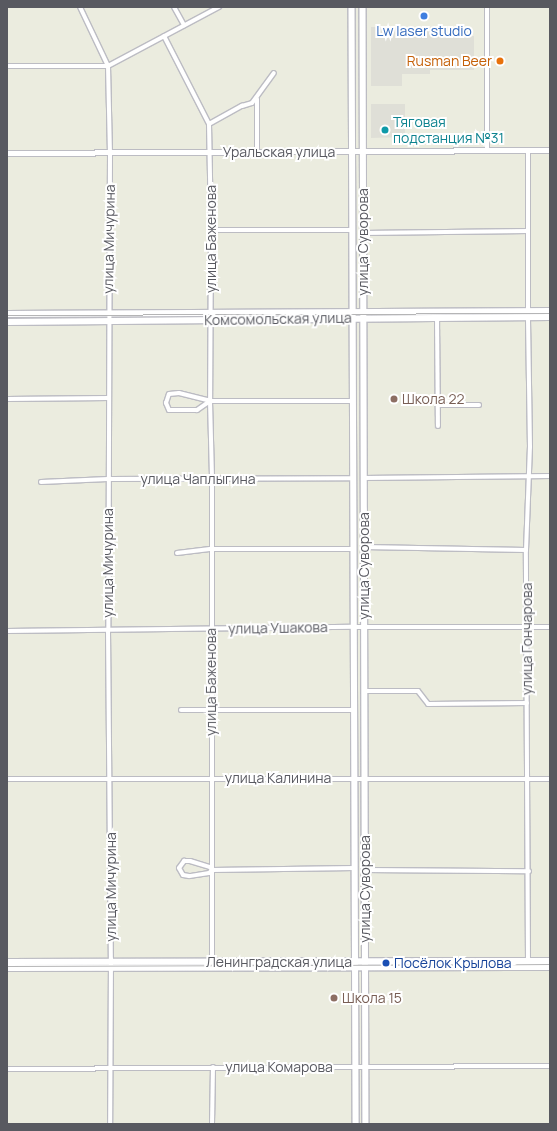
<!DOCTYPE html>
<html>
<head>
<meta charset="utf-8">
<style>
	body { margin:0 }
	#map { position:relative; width:557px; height:1131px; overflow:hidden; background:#ebecdf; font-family:Manrope,sans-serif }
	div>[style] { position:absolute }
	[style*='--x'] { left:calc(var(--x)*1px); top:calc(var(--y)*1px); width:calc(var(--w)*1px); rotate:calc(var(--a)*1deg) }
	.industrial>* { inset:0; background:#dfdfd7 }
	.roads { filter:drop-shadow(1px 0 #bcbcc3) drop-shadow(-1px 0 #bcbcc3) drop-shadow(0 1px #bcbcc3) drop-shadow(0 -1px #bcbcc3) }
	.minor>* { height:4px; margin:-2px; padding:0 2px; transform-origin:2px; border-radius:2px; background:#fff }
	.tertiary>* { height:5px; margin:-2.5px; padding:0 2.5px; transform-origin:2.5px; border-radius:2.5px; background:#fff }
	.secondary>* { height:5.5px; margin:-2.75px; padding:0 2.75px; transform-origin:2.75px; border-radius:2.75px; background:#fff }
	.tram>* { height:1px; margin:-0.5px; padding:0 0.5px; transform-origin:0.5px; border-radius:0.5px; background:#b5b5b6 }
	.dots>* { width:11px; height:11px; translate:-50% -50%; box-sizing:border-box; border:2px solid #fff; border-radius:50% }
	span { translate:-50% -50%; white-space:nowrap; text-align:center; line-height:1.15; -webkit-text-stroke:4px #fff; paint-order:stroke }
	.shop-label { font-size:14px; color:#366cbe }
	.food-label { font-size:14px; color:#c56008 }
	.right { translate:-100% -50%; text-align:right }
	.culture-label { font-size:14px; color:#0d838f }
	.left { translate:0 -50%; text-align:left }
	.street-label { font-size:14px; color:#585960 }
	.education-label { font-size:14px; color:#785e54 }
	.transit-label { font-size:14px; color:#164399 }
	.frame { position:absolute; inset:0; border:8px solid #585960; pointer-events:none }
</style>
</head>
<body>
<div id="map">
	<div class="industrial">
		<i style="clip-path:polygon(371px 27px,434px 27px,434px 36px,474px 36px,474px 70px,430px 70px,430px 74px,402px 74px,402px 86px,371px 86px)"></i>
		<i style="clip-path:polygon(371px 104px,405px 104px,405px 137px,371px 138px)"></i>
	</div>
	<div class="roads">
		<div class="minor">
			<i style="--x:80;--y:7;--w:65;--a:64.6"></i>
			<i style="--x:108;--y:66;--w:87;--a:88.7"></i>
			<i style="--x:110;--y:153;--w:477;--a:90.2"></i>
			<i style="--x:108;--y:630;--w:329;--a:89.5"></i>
			<i style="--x:111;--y:959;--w:165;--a:90.3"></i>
			<i style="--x:174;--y:7;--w:21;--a:61"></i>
			<i style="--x:487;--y:7;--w:143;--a:90"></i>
			<i style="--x:164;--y:36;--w:99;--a:62.9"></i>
			<i style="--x:209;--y:124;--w:106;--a:88.9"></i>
			<i style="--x:211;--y:230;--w:171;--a:90.3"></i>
			<i style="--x:210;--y:401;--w:77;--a:88.5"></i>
			<i style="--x:212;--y:478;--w:484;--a:90"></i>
			<i style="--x:7;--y:66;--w:101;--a:0"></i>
			<i style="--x:108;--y:66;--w:126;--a:-28"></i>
			<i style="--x:257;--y:99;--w:54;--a:90"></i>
			<i style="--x:209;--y:124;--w:38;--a:-29"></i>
			<i style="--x:242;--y:106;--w:10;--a:-17"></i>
			<i style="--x:252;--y:103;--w:37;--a:-54"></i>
			<i style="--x:528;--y:150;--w:161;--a:90"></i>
			<i style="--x:211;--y:230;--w:141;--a:0"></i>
			<i style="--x:363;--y:233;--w:165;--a:-0.7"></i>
			<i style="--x:437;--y:318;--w:108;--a:89.5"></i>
			<i style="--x:7;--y:399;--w:102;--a:-0.6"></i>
			<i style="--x:210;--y:401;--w:16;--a:145"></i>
			<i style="--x:197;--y:410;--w:28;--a:180"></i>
			<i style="--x:169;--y:410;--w:8;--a:-113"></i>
			<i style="--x:166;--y:403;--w:9;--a:-72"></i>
			<i style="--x:169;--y:394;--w:10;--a:-6"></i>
			<i style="--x:179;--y:393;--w:32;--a:14"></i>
			<i style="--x:210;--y:401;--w:143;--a:0"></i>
			<i style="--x:438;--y:405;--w:41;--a:0"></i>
			<i style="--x:364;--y:478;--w:186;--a:-0.6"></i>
			<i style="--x:41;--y:482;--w:67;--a:-2.6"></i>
			<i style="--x:108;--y:479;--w:246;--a:-0.2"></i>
			<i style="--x:364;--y:547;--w:162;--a:1.1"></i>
			<i style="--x:177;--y:553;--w:35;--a:-7"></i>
			<i style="--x:212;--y:549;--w:142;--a:0"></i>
			<i style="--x:7;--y:631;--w:347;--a:-0.7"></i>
			<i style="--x:354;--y:627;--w:196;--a:0"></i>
			<i style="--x:365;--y:691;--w:53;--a:0"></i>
			<i style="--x:418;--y:691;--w:16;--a:52"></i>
			<i style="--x:428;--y:704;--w:99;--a:-0.6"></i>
			<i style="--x:181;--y:710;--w:174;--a:0"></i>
			<i style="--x:7;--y:779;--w:543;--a:0"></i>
			<i style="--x:212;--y:870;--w:4;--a:135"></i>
			<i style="--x:209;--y:873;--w:20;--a:171"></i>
			<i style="--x:189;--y:876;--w:6;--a:-171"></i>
			<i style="--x:183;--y:875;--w:8;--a:-120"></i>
			<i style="--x:179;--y:868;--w:9;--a:-54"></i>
			<i style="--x:184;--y:861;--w:6;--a:0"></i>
			<i style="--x:190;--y:861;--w:21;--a:17"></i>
			<i style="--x:210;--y:867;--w:4;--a:56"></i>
			<i style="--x:212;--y:870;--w:143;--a:-0.8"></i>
			<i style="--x:366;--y:870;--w:163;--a:0.4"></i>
			<i style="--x:528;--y:961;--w:411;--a:-90.3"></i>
			<i style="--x:526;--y:550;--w:103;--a:-87.8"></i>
			<i style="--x:530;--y:447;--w:130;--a:-90.9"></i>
			<i style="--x:7;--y:1069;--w:543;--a:-0.32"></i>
			<i style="--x:212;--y:1124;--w:57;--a:-89"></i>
		</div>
		<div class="tertiary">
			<i style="--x:7;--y:153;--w:543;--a:-0.32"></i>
		</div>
		<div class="secondary">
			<i style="--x:352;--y:7;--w:1117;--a:89.79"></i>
			<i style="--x:363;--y:7;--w:1117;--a:89.85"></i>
			<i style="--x:7;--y:314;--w:543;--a:-0.32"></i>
			<i style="--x:7;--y:322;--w:543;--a:-0.53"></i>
			<i style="--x:7;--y:962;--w:543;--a:-0.11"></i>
			<i style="--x:7;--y:968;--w:543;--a:-0.11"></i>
		</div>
	</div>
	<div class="tram">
		<i style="--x:7;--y:315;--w:543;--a:-0.21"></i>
		<i style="--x:7;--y:966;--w:543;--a:-0.21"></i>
	</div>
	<div class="dots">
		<i style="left:424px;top:16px;background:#3f7fe0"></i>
		<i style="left:500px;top:61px;background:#e8710a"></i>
		<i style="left:385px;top:130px;background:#0f9aa8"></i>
		<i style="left:394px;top:399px;background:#8d6e63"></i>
		<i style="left:386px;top:963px;background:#1a4fb4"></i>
		<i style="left:334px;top:998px;background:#8d6e63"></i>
	</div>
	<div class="shop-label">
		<span style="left:424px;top:31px">Lw laser studio</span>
	</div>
	<div class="food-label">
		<span class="right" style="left:492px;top:61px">Rusman Beer</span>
	</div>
	<div class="culture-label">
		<span class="left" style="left:393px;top:130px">Тяговая<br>подстанция №31</span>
	</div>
	<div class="street-label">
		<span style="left:279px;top:152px">Уральская улица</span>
		<span style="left:109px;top:239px;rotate:-89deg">улица Мичурина</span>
		<span style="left:211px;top:239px;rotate:-90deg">улица Баженова</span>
		<span style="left:363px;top:242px;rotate:-90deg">улица Суворова</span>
		<span style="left:278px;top:319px;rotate:-1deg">Комсомольская улица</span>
		<span style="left:198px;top:479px">улица Чаплыгина</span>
		<span style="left:108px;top:563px;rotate:-90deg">улица Мичурина</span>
		<span style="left:364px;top:566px;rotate:-90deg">улица Суворова</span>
		<span style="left:278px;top:628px;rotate:-1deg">улица Ушакова</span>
		<span style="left:527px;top:639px;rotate:-90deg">улица Гончарова</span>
		<span style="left:211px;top:682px;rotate:-90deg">улица Баженова</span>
		<span style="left:278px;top:778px">улица Калинина</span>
		<span style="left:111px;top:887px;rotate:-90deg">улица Мичурина</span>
		<span style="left:365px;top:889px;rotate:-90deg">улица Суворова</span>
		<span style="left:279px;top:962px">Ленинградская улица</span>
		<span style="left:279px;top:1067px">улица Комарова</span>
	</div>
	<div class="education-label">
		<span class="left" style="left:402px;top:399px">Школа 22</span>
		<span class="left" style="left:342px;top:998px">Школа 15</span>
	</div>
	<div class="transit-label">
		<span class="left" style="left:394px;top:963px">Посёлок Крылова</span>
	</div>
	<div class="frame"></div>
</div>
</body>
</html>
